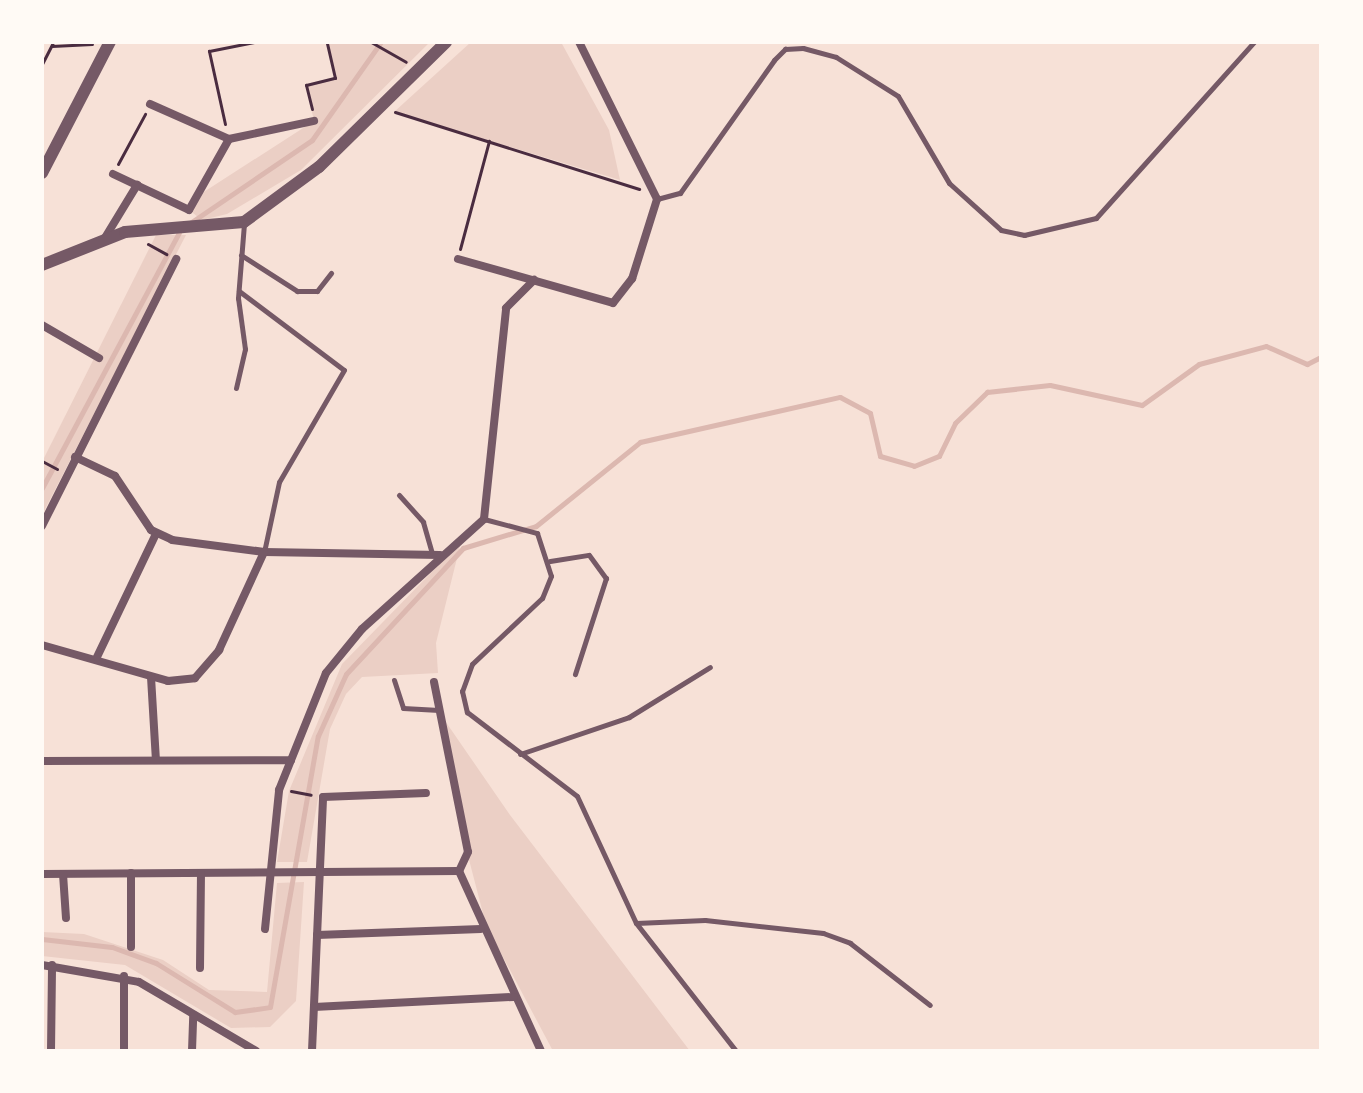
<!DOCTYPE html>
<html>
<head>
<meta charset="utf-8">
<style>
	body { margin:0 }
	#map { position:relative; width:1363px; height:1093px; overflow:hidden; background:#f7e1d7; font-family:"Times New Roman",serif }
	div>[style] { position:absolute }
	[style*='--x'] { left:calc(var(--x)*1px); top:calc(var(--y)*1px); width:calc(var(--w)*1px); rotate:calc(var(--a)*1deg) }
	.green>* { inset:0; background:#ebcfc5 }
	.stream>* { height:5px; margin:-2.5px; padding:0 2.5px; transform-origin:2.5px; border-radius:2.5px; background:#dcb8b0 }
	.path>* { height:3px; margin:-1.5px; padding:0 1.5px; transform-origin:1.5px; border-radius:1.5px; background:#4a2c40 }
	.service>* { height:5px; margin:-2.5px; padding:0 2.5px; transform-origin:2.5px; border-radius:2.5px; background:#755966 }
	.minor>* { height:8px; margin:-4px; padding:0 4px; transform-origin:4px; border-radius:4px; background:#755966 }
	.tertiary>* { height:12px; margin:-6px; padding:0 6px; transform-origin:6px; border-radius:6px; background:#755966 }
	span { translate:-50% -50%; white-space:nowrap; text-align:center; line-height:1.15; -webkit-text-stroke:6px #fffaf5; paint-order:stroke }
	.frame { position:absolute; inset:0; border:44px solid #fffaf5; pointer-events:none }
</style>
</head>
<body>
<div id="map">
	<div class="green">
		<i style="clip-path:polygon(327px 42px,430px 42px,301px 170px,227px 214px,202px 220px,189px 210px,196px 197px,314px 121px,306px 85px,335px 78px)"></i>
		<i style="clip-path:polygon(471px 42px,561px 42px,609px 130px,620px 180px,394px 112px)"></i>
		<i style="clip-path:polygon(156px 235px,186px 235px,42px 515px,42px 462px)"></i>
		<i style="clip-path:polygon(461px 542px,436px 643px,438px 673px,362px 677px,346px 694px,330px 729px,307px 862px,277px 862px,289px 791px,342px 664px)"></i>
		<i style="clip-path:polygon(441px 715px,510px 815px,690px 1051px,553px 1051px,486px 925px,453px 798px)"></i>
		<i style="clip-path:polygon(304px 882px,296px 1001px,270px 1027px,231px 1028px,125px 965px,42px 956px,42px 932px,84px 934px,163px 960px,209px 990px,267px 992px,277px 883px)"></i>
	</div>
	<div class="stream">
		<i style="--x:187;--y:225;--w:151;--a:-34.2"></i>
		<i style="--x:312;--y:140;--w:120;--a:-54.9"></i>
		<i style="--x:42;--y:488;--w:292;--a:-61.8"></i>
		<i style="--x:42;--y:939;--w:70;--a:6.5"></i>
		<i style="--x:112;--y:947;--w:47;--a:20"></i>
		<i style="--x:156;--y:963;--w:93;--a:31.8"></i>
		<i style="--x:235;--y:1012;--w:35;--a:-8"></i>
		<i style="--x:270;--y:1007;--w:275;--a:-80"></i>
		<i style="--x:318;--y:736;--w:68;--a:-65.7"></i>
		<i style="--x:346;--y:674;--w:172;--a:-47.1"></i>
		<i style="--x:463;--y:548;--w:76;--a:-16.8"></i>
		<i style="--x:536;--y:526;--w:134;--a:-38.9"></i>
		<i style="--x:640;--y:442;--w:205;--a:-12.7"></i>
		<i style="--x:840;--y:397;--w:34;--a:28"></i>
		<i style="--x:870;--y:413;--w:44;--a:76.9"></i>
		<i style="--x:880;--y:456;--w:35;--a:16"></i>
		<i style="--x:914;--y:466;--w:27;--a:-22"></i>
		<i style="--x:939;--y:456;--w:37;--a:-64"></i>
		<i style="--x:955;--y:423;--w:45;--a:-44.1"></i>
		<i style="--x:987;--y:392;--w:63;--a:-6.3"></i>
		<i style="--x:1050;--y:385;--w:94;--a:12.3"></i>
		<i style="--x:1142;--y:405;--w:70;--a:-35.7"></i>
		<i style="--x:1199;--y:364;--w:69;--a:-15"></i>
		<i style="--x:1266;--y:346;--w:45;--a:23.7"></i>
		<i style="--x:1307;--y:364;--w:16;--a:-27"></i>
	</div>
	<div class="path">
		<i style="--x:371;--y:42;--w:40;--a:29.7"></i>
		<i style="--x:52;--y:46;--w:40;--a:-2.9"></i>
		<i style="--x:42;--y:64;--w:25;--a:-63"></i>
		<i style="--x:312;--y:109;--w:25;--a:-104"></i>
		<i style="--x:306;--y:85;--w:30;--a:-14"></i>
		<i style="--x:335;--y:78;--w:37;--a:-103"></i>
		<i style="--x:395;--y:112;--w:256;--a:17.5"></i>
		<i style="--x:225;--y:124;--w:75;--a:-102.4"></i>
		<i style="--x:209;--y:51;--w:46;--a:-11.3"></i>
		<i style="--x:118;--y:164;--w:57;--a:-61.6"></i>
		<i style="--x:148;--y:244;--w:21;--a:29"></i>
		<i style="--x:460;--y:249;--w:112;--a:-75"></i>
		<i style="--x:42;--y:461;--w:17;--a:28"></i>
		<i style="--x:291;--y:791;--w:20;--a:11"></i>
	</div>
	<div class="service">
		<i style="--x:657;--y:199;--w:24;--a:-15"></i>
		<i style="--x:680;--y:193;--w:163;--a:-54.7"></i>
		<i style="--x:774;--y:60;--w:16;--a:-45"></i>
		<i style="--x:785;--y:49;--w:18;--a:-3"></i>
		<i style="--x:803;--y:48;--w:34;--a:15"></i>
		<i style="--x:836;--y:57;--w:73;--a:32.2"></i>
		<i style="--x:898;--y:96;--w:101;--a:59.6"></i>
		<i style="--x:949;--y:183;--w:70;--a:42.1"></i>
		<i style="--x:1001;--y:230;--w:24;--a:12"></i>
		<i style="--x:1024;--y:235;--w:74;--a:-13.3"></i>
		<i style="--x:1096;--y:218;--w:237;--a:-48.1"></i>
		<i style="--x:241;--y:255;--w:67;--a:32.7"></i>
		<i style="--x:297;--y:291;--w:20;--a:0"></i>
		<i style="--x:317;--y:291;--w:23;--a:-52"></i>
		<i style="--x:239;--y:291;--w:131;--a:37"></i>
		<i style="--x:344;--y:370;--w:129;--a:120.1"></i>
		<i style="--x:279;--y:482;--w:72;--a:102.1"></i>
		<i style="--x:236;--y:388;--w:40;--a:-77"></i>
		<i style="--x:245;--y:349;--w:51;--a:-97.8"></i>
		<i style="--x:238;--y:298;--w:75;--a:-85.4"></i>
		<i style="--x:399;--y:495;--w:36;--a:48"></i>
		<i style="--x:423;--y:522;--w:32;--a:74"></i>
		<i style="--x:484;--y:519;--w:55;--a:14.8"></i>
		<i style="--x:537;--y:533;--w:45;--a:72"></i>
		<i style="--x:551;--y:576;--w:24;--a:112"></i>
		<i style="--x:542;--y:598;--w:96;--a:136.7"></i>
		<i style="--x:472;--y:664;--w:29;--a:110"></i>
		<i style="--x:462;--y:691;--w:22;--a:77"></i>
		<i style="--x:467;--y:712;--w:138;--a:37.4"></i>
		<i style="--x:577;--y:796;--w:140;--a:65.1"></i>
		<i style="--x:636;--y:923;--w:162;--a:52"></i>
		<i style="--x:550;--y:561;--w:39;--a:-9"></i>
		<i style="--x:589;--y:555;--w:29;--a:54"></i>
		<i style="--x:606;--y:578;--w:101;--a:107.9"></i>
		<i style="--x:394;--y:680;--w:29;--a:72"></i>
		<i style="--x:403;--y:708;--w:36;--a:3"></i>
		<i style="--x:520;--y:754;--w:115;--a:-18.7"></i>
		<i style="--x:629;--y:717;--w:95;--a:-31.7"></i>
		<i style="--x:636;--y:923;--w:69;--a:-2.5"></i>
		<i style="--x:705;--y:920;--w:119;--a:6.3"></i>
		<i style="--x:823;--y:933;--w:29;--a:20"></i>
		<i style="--x:850;--y:943;--w:101;--a:37.8"></i>
	</div>
	<div class="minor">
		<i style="--x:150;--y:104;--w:86;--a:23.9"></i>
		<i style="--x:229;--y:139;--w:87;--a:-12"></i>
		<i style="--x:113;--y:174;--w:84;--a:25.3"></i>
		<i style="--x:189;--y:210;--w:81;--a:-60.6"></i>
		<i style="--x:103;--y:241;--w:66;--a:-58.7"></i>
		<i style="--x:458;--y:259;--w:161;--a:15.8"></i>
		<i style="--x:613;--y:303;--w:31;--a:-52"></i>
		<i style="--x:632;--y:279;--w:84;--a:-72.6"></i>
		<i style="--x:657;--y:199;--w:175;--a:-116.4"></i>
		<i style="--x:42;--y:325;--w:66;--a:30.1"></i>
		<i style="--x:75;--y:457;--w:44;--a:25.4"></i>
		<i style="--x:115;--y:476;--w:65;--a:56.3"></i>
		<i style="--x:151;--y:530;--w:23;--a:25"></i>
		<i style="--x:172;--y:540;--w:93;--a:7.4"></i>
		<i style="--x:264;--y:552;--w:176;--a:1"></i>
		<i style="--x:42;--y:526;--w:299;--a:-63.3"></i>
		<i style="--x:42;--y:645;--w:131;--a:15.9"></i>
		<i style="--x:168;--y:681;--w:27;--a:-6"></i>
		<i style="--x:195;--y:678;--w:37;--a:-49"></i>
		<i style="--x:219;--y:650;--w:108;--a:-65.3"></i>
		<i style="--x:97;--y:657;--w:136;--a:-64.4"></i>
		<i style="--x:151;--y:677;--w:83;--a:86.6"></i>
		<i style="--x:434;--y:682;--w:173;--a:78.7"></i>
		<i style="--x:468;--y:852;--w:21;--a:115"></i>
		<i style="--x:42;--y:761;--w:249;--a:-0.2"></i>
		<i style="--x:459;--y:871;--w:198;--a:65.5"></i>
		<i style="--x:42;--y:874;--w:417;--a:-0.4"></i>
		<i style="--x:63;--y:874;--w:44;--a:86.1"></i>
		<i style="--x:265;--y:929;--w:140;--a:-84.2"></i>
		<i style="--x:279;--y:790;--w:126;--a:-68.1"></i>
		<i style="--x:326;--y:673;--w:57;--a:-50.7"></i>
		<i style="--x:362;--y:629;--w:164;--a:-42"></i>
		<i style="--x:484;--y:519;--w:212;--a:-84"></i>
		<i style="--x:506;--y:308;--w:40;--a:-45"></i>
		<i style="--x:317;--y:935;--w:164;--a:-2.1"></i>
		<i style="--x:131;--y:947;--w:74;--a:-90"></i>
		<i style="--x:42;--y:965;--w:98;--a:9.9"></i>
		<i style="--x:139;--y:982;--w:136;--a:30.5"></i>
		<i style="--x:200;--y:968;--w:95;--a:-89.4"></i>
		<i style="--x:314;--y:1007;--w:200;--a:-2.9"></i>
		<i style="--x:51;--y:1051;--w:86;--a:-89.3"></i>
		<i style="--x:124;--y:1051;--w:75;--a:-90"></i>
		<i style="--x:192;--y:1051;--w:36;--a:-88"></i>
		<i style="--x:312;--y:1051;--w:254;--a:-87.5"></i>
		<i style="--x:323;--y:797;--w:103;--a:-2.2"></i>
	</div>
	<div class="tertiary">
		<i style="--x:42;--y:173;--w:148;--a:-62.6"></i>
		<i style="--x:42;--y:265;--w:89;--a:-21.7"></i>
		<i style="--x:125;--y:232;--w:119;--a:-4.8"></i>
		<i style="--x:244;--y:222;--w:93;--a:-36.3"></i>
		<i style="--x:319;--y:167;--w:178;--a:-44.5"></i>
	</div>
	<div class="frame"></div>
</div>
</body>
</html>
